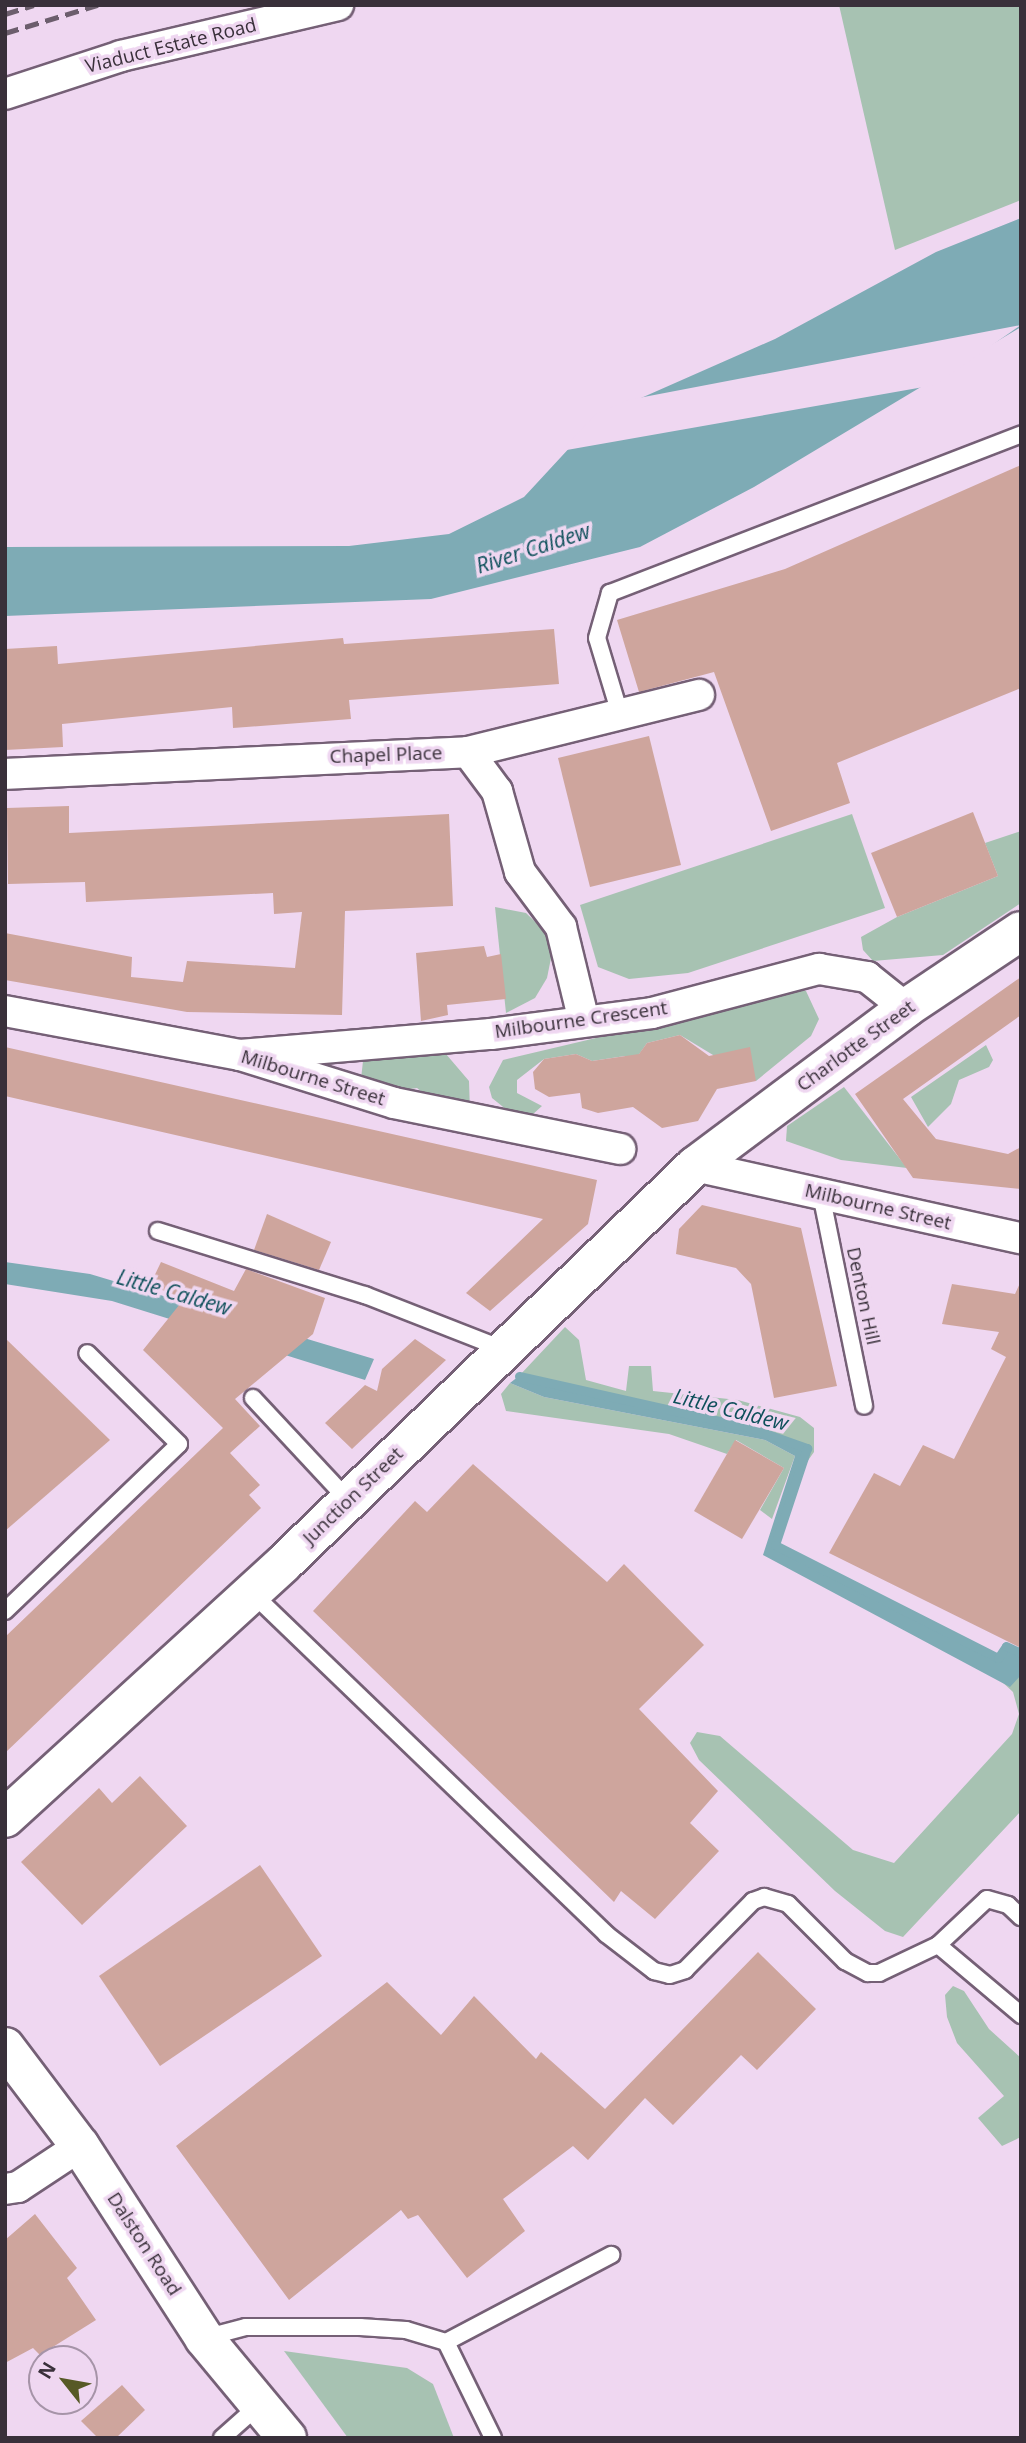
<!DOCTYPE html>
<html>
<head>
<meta charset="utf-8">
<style>
	body { margin:0 }
	#map { position:relative; width:1026px; height:2443px; overflow:hidden; background:#efd7f1; font-family:"Open Sans",sans-serif }
	div>[style] { position:absolute }
	[style*='--x'] { left:calc(var(--x)*1px); top:calc(var(--y)*1px); width:calc(var(--w)*1px); rotate:calc(var(--a)*1deg) }
	.green>* { inset:0; background:#a7c2b2 }
	.water>* { inset:0; background:#7eabb5 }
	.pier>* { inset:0; background:#efd7f1 }
	.stream>* { height:9px; margin:-4.5px; padding:0 4.5px; transform-origin:4.5px; border-radius:4.5px; background:#7eabb5 }
	.building>* { inset:0; background:#cea59d }
	.roads { filter:drop-shadow(2px 0 #756076) drop-shadow(-2px 0 #756076) drop-shadow(0 2px #756076) drop-shadow(0 -2px #756076) }
	.lane>* { height:16px; margin:-8px; padding:0 8px; transform-origin:8px; border-radius:8px; background:#fff }
	.street>* { height:30px; margin:-15px; padding:0 15px; transform-origin:15px; border-radius:15px; background:#fff }
	.secondary>* { height:38px; margin:-19px; padding:0 19px; transform-origin:19px; border-radius:19px; background:#fff }
	.rail>* { height:5px; margin-top:-2.5px; transform-origin:0; background:repeating-linear-gradient(90deg,#6c5e6d 0 14px,transparent 0 21px) }
	span { translate:-50% -50%; white-space:nowrap; text-align:center; line-height:1.15; -webkit-text-stroke:7px #efd7f1; paint-order:stroke }
	.street-label { font-size:19px; color:#39303a }
	.water-label { font-size:21px; color:#0d4f5a; font-style:italic }
	.frame { position:absolute; inset:0; border:7px solid #39303a; pointer-events:none }
	.north { position:absolute; left:28px; top:2345px; width:70px; height:70px; box-sizing:border-box; background:#efd7f1; border:2px solid #a694a8; border-radius:50%; rotate:301deg; font-size:19px; font-weight:700; line-height:28px; text-align:center; color:#39303a }
	.north::after { content:''; display:block; margin:auto; width:24px; height:32px; background:#575926; clip-path:polygon(50% 0,100% 100%,50% 72%,0 100%) }
</style>
</head>
<body>
<div id="map">
	<div class="green">
		<i style="clip-path:polygon(839px 5px,1021px 5px,1021px 200px,895px 250px)"></i>
		<i style="clip-path:polygon(852px 814px,885px 908px,688px 973px,629px 979px,598px 967px,580px 905px)"></i>
		<i style="clip-path:polygon(1021px 831px,1021px 903px,943px 955px,873px 961px,863px 950px,861px 937px,897px 917px,998px 876px,985px 843px)"></i>
		<i style="clip-path:polygon(495px 907px,526px 913px,549px 935px,553px 948px,547px 978px,535px 998px,506px 1013px)"></i>
		<i style="clip-path:polygon(799px 990px,806px 991px,819px 1019px,811px 1036px,756px 1081px,680px 1035px,647px 1043px,628px 1070px,625px 1056px,592px 1061px,576px 1054px,544px 1059px,517px 1080px,517px 1093px,542px 1106px,532px 1115px,518px 1119px,492px 1098px,489px 1087px,503px 1060px)"></i>
		<i style="clip-path:polygon(986px 1045px,993px 1060px,989px 1067px,959px 1080px,951px 1104px,928px 1127px,911px 1097px)"></i>
		<i style="clip-path:polygon(440px 1047px,469px 1081px,470px 1111px,446px 1111px,417px 1088px,391px 1092px,361px 1079px,363px 1061px,370px 1055px)"></i>
		<i style="clip-path:polygon(844px 1087px,907px 1168px,841px 1160px,786px 1141px,787px 1126px)"></i>
		<i style="clip-path:polygon(565px 1327px,579px 1340px,586px 1380px,626px 1391px,629px 1366px,651px 1366px,653px 1391px,738px 1400px,800px 1417px,814px 1428px,814px 1452px,802px 1469px,808px 1454px,747px 1427px,519px 1376px)"></i>
		<i style="clip-path:polygon(510px 1383px,544px 1397px,765px 1440px,795px 1456px,772px 1519px,760px 1510px,784px 1468px,736px 1440px,727px 1454px,669px 1434px,506px 1411px,501px 1394px)"></i>
		<i style="clip-path:polygon(1021px 1673px,1021px 1811px,903px 1937px,885px 1931px,835px 1891px,699px 1760px,690px 1743px,697px 1732px,720px 1736px,853px 1850px,894px 1863px,1012px 1734px,1019px 1714px,1013px 1692px,999px 1679px)"></i>
		<i style="clip-path:polygon(953px 1986px,964px 1991px,989px 2029px,1021px 2058px,1021px 2137px,1002px 2146px,978px 2118px,1004px 2096px,957px 2043px,947px 2017px,945px 1995px)"></i>
		<i style="clip-path:polygon(284px 2351px,407px 2368px,433px 2384px,454px 2438px,348px 2438px)"></i>
	</div>
	<div class="water">
		<i style="clip-path:polygon(1021px 218px,1021px 327px,754px 487px,640px 547px,431px 599px,5px 616px,5px 547px,349px 546px,449px 534px,524px 497px,598px 417px,775px 339px,936px 252px)"></i>
		<i style="clip-path:polygon(5px 1262px,90px 1274px,374px 1359px,365px 1380px,112px 1301px,5px 1284px)"></i>
		<i style="clip-path:polygon(519px 1376px,747px 1427px,807px 1448px,776px 1545px,998px 1658px,1006px 1646px,1021px 1653px,1021px 1675px,1010px 1687px,763px 1555px,795px 1456px,765px 1440px,544px 1397px,510px 1383px)"></i>
	</div>
	<div class="pier">
		<i style="clip-path:polygon(1021px 325px,935px 385px,561px 451px,596px 414px,628px 400px)"></i>
	</div>
	<div class="stream">
		<i style="--x:519;--y:1376;--w:234;--a:12.6"></i>
		<i style="--x:747;--y:1427;--w:64;--a:19.3"></i>
		<i style="--x:807;--y:1448;--w:102;--a:108.3"></i>
		<i style="--x:775;--y:1545;--w:250;--a:26.9"></i>
		<i style="--x:998;--y:1658;--w:14;--a:-56"></i>
		<i style="--x:1006;--y:1646;--w:17;--a:25"></i>
	</div>
	<div class="building">
		<i style="clip-path:polygon(1021px 465px,1021px 688px,837px 763px,850px 803px,771px 831px,714px 672px,639px 692px,617px 620px,785px 569px)"></i>
		<i style="clip-path:polygon(554px 629px,559px 684px,349px 700px,351px 719px,233px 728px,232px 707px,62px 724px,63px 747px,5px 750px,5px 649px,57px 646px,58px 664px,343px 638px,344px 644px)"></i>
		<i style="clip-path:polygon(649px 736px,681px 865px,590px 887px,558px 758px)"></i>
		<i style="clip-path:polygon(69px 806px,69px 833px,449px 814px,453px 906px,345px 911px,342px 1015px,187px 1012px,5px 980px,5px 933px,132px 957px,131px 977px,183px 982px,187px 961px,295px 968px,302px 912px,274px 914px,273px 893px,86px 902px,85px 882px,8px 884px,7px 808px)"></i>
		<i style="clip-path:polygon(973px 812px,998px 876px,897px 917px,871px 853px)"></i>
		<i style="clip-path:polygon(484px 946px,487px 957px,501px 954px,506px 999px,447px 1005px,448px 1015px,421px 1021px,416px 953px)"></i>
		<i style="clip-path:polygon(1021px 977px,1021px 1015px,903px 1099px,936px 1139px,1008px 1154px,1021px 1147px,1021px 1189px,913px 1178px,855px 1094px)"></i>
		<i style="clip-path:polygon(680px 1035px,709px 1056px,750px 1047px,756px 1081px,717px 1089px,698px 1121px,662px 1128px,633px 1107px,598px 1113px,582px 1108px,580px 1093px,549px 1097px,535px 1089px,533px 1072px,544px 1059px,576px 1054px,592px 1061px,639px 1054px,647px 1043px)"></i>
		<i style="clip-path:polygon(5px 1047px,597px 1180px,588px 1224px,490px 1311px,466px 1293px,543px 1219px,5px 1096px)"></i>
		<i style="clip-path:polygon(702px 1205px,801px 1228px,837px 1386px,774px 1398px,751px 1284px,736px 1268px,676px 1254px,679px 1229px)"></i>
		<i style="clip-path:polygon(267px 1214px,331px 1242px,319px 1270px,254px 1250px)"></i>
		<i style="clip-path:polygon(161px 1262px,234px 1291px,246px 1269px,325px 1298px,313px 1334px,235px 1399px,260px 1426px,230px 1453px,260px 1485px,249px 1495px,261px 1508px,5px 1753px,5px 1637px,223px 1428px,143px 1350px,184px 1299px,150px 1285px)"></i>
		<i style="clip-path:polygon(1021px 1281px,1021px 1648px,829px 1553px,874px 1473px,900px 1486px,923px 1445px,954px 1459px,1006px 1357px,991px 1349px,999px 1332px,942px 1324px,952px 1284px,1015px 1294px)"></i>
		<i style="clip-path:polygon(5px 1338px,110px 1440px,5px 1531px)"></i>
		<i style="clip-path:polygon(415px 1339px,446px 1360px,352px 1449px,325px 1423px,365px 1385px,377px 1391px,382px 1369px)"></i>
		<i style="clip-path:polygon(735px 1440px,784px 1468px,742px 1539px,694px 1511px)"></i>
		<i style="clip-path:polygon(473px 1464px,607px 1582px,624px 1564px,704px 1645px,639px 1709px,718px 1791px,690px 1823px,719px 1851px,655px 1919px,621px 1891px,614px 1902px,313px 1611px,415px 1501px,427px 1512px)"></i>
		<i style="clip-path:polygon(140px 1776px,187px 1826px,82px 1925px,21px 1862px,99px 1788px,112px 1803px)"></i>
		<i style="clip-path:polygon(260px 1865px,322px 1956px,160px 2066px,99px 1976px)"></i>
		<i style="clip-path:polygon(758px 1952px,816px 2009px,757px 2070px,741px 2055px,673px 2125px,645px 2098px,588px 2160px,573px 2146px,503px 2199px,525px 2231px,467px 2278px,418px 2215px,408px 2219px,401px 2210px,289px 2300px,176px 2146px,387px 1982px,441px 2035px,474px 1996px,536px 2059px,541px 2052px,605px 2109px)"></i>
		<i style="clip-path:polygon(35px 2214px,77px 2268px,67px 2278px,96px 2320px,40px 2355px,33px 2348px,5px 2363px,5px 2240px)"></i>
		<i style="clip-path:polygon(122px 2385px,145px 2410px,116px 2438px,98px 2438px,81px 2421px)"></i>
	</div>
	<div class="roads">
		<div class="lane">
			<i style="--x:620;--y:714;--w:79;--a:-106.8"></i>
			<i style="--x:597;--y:638;--w:47;--a:-73.9"></i>
			<i style="--x:610;--y:593;--w:441;--a:-21.1"></i>
			<i style="--x:821;--y:1194;--w:216;--a:78.5"></i>
			<i style="--x:158;--y:1231;--w:217;--a:17.2"></i>
			<i style="--x:365;--y:1295;--w:148;--a:21.4"></i>
			<i style="--x:253;--y:1398;--w:141;--a:47"></i>
			<i style="--x:251;--y:1592;--w:493;--a:43.9"></i>
			<i style="--x:606;--y:1934;--w:61;--a:37.6"></i>
			<i style="--x:654;--y:1971;--w:16;--a:14"></i>
			<i style="--x:670;--y:1975;--w:16;--a:-18"></i>
			<i style="--x:685;--y:1970;--w:97;--a:-45.4"></i>
			<i style="--x:753;--y:1901;--w:12;--a:-20"></i>
			<i style="--x:764;--y:1897;--w:25;--a:16"></i>
			<i style="--x:788;--y:1904;--w:81;--a:45"></i>
			<i style="--x:845;--y:1961;--w:26;--a:28"></i>
			<i style="--x:868;--y:1973;--w:11;--a:0"></i>
			<i style="--x:879;--y:1973;--w:65;--a:-25.4"></i>
			<i style="--x:938;--y:1945;--w:109;--a:40.1"></i>
			<i style="--x:5;--y:1611;--w:241;--a:-43.8"></i>
			<i style="--x:179;--y:1444;--w:129;--a:-135.3"></i>
			<i style="--x:938;--y:1945;--w:67;--a:-43.2"></i>
			<i style="--x:987;--y:1899;--w:22;--a:16"></i>
			<i style="--x:1008;--y:1905;--w:18;--a:43"></i>
			<i style="--x:204;--y:2338;--w:43;--a:-14.7"></i>
			<i style="--x:246;--y:2327;--w:114;--a:0"></i>
			<i style="--x:360;--y:2327;--w:46;--a:3.7"></i>
			<i style="--x:406;--y:2330;--w:42;--a:16.7"></i>
			<i style="--x:446;--y:2342;--w:107;--a:63.9"></i>
			<i style="--x:446;--y:2342;--w:187;--a:-27.8"></i>
			<i style="--x:222;--y:2438;--w:48;--a:-41.6"></i>
		</div>
		<div class="street">
			<i style="--x:5;--y:94;--w:122;--a:-18.1"></i>
			<i style="--x:121;--y:56;--w:223;--a:-13.2"></i>
			<i style="--x:468;--y:752;--w:238;--a:-13.9"></i>
			<i style="--x:5;--y:774;--w:464;--a:-2.7"></i>
			<i style="--x:468;--y:752;--w:49;--a:53.4"></i>
			<i style="--x:497;--y:791;--w:84;--a:74.1"></i>
			<i style="--x:520;--y:872;--w:69;--a:53.3"></i>
			<i style="--x:561;--y:927;--w:97;--a:76.3"></i>
			<i style="--x:5;--y:1011;--w:239;--a:10.6"></i>
			<i style="--x:240;--y:1055;--w:161;--a:17.3"></i>
			<i style="--x:394;--y:1103;--w:231;--a:11.5"></i>
			<i style="--x:240;--y:1055;--w:252;--a:-4.8"></i>
			<i style="--x:491;--y:1034;--w:162;--a:-7.4"></i>
			<i style="--x:652;--y:1013;--w:173;--a:-14.8"></i>
			<i style="--x:819;--y:969;--w:49;--a:9.5"></i>
			<i style="--x:867;--y:977;--w:50;--a:38.5"></i>
			<i style="--x:695;--y:1166;--w:334;--a:12.5"></i>
			<i style="--x:5;--y:2189;--w:13;--a:-9"></i>
			<i style="--x:18;--y:2187;--w:74;--a:-33.5"></i>
		</div>
		<div class="secondary">
			<i style="--x:5;--y:1818;--w:377;--a:-42.4"></i>
			<i style="--x:283;--y:1564;--w:573;--a:-44.01"></i>
			<i style="--x:695;--y:1166;--w:264;--a:-36.8"></i>
			<i style="--x:906;--y:1008;--w:138;--a:-33.8"></i>
			<i style="--x:5;--y:2047;--w:124;--a:52.9"></i>
			<i style="--x:80;--y:2146;--w:229;--a:57.1"></i>
			<i style="--x:204;--y:2338;--w:130;--a:50.3"></i>
		</div>
	</div>
	<div class="rail">
		<i style="--x:5;--y:14;--w:30;--a:-17"></i>
		<i style="--x:5;--y:33;--w:97;--a:-16.8"></i>
	</div>
	<div class="street-label">
		<span style="left:171px;top:46px;rotate:-14deg">Viaduct Estate Road</span>
		<span style="left:386px;top:755px;rotate:-2deg">Chapel Place</span>
		<span style="left:581px;top:1020px;rotate:-8deg">Milbourne Crescent</span>
		<span style="left:856px;top:1046px;rotate:-36deg">Charlotte Street</span>
		<span style="left:313px;top:1078px;rotate:17deg">Milbourne Street</span>
		<span style="left:878px;top:1207px;rotate:13deg">Milbourne Street</span>
		<span style="left:863px;top:1296px;rotate:78deg">Denton Hill</span>
		<span style="left:353px;top:1496px;rotate:-44deg">Junction Street</span>
		<span style="left:144px;top:2244px;rotate:57deg">Dalston Road</span>
	</div>
	<div class="water-label">
		<span style="left:533px;top:548px;rotate:-18deg">River Caldew</span>
		<span style="left:174px;top:1292px;rotate:16deg">Little Caldew</span>
		<span style="left:731px;top:1409px;rotate:14deg">Little Caldew</span>
	</div>
	<div class="frame"></div>
	<div class="north">N</div>
</div>
</body>
</html>
